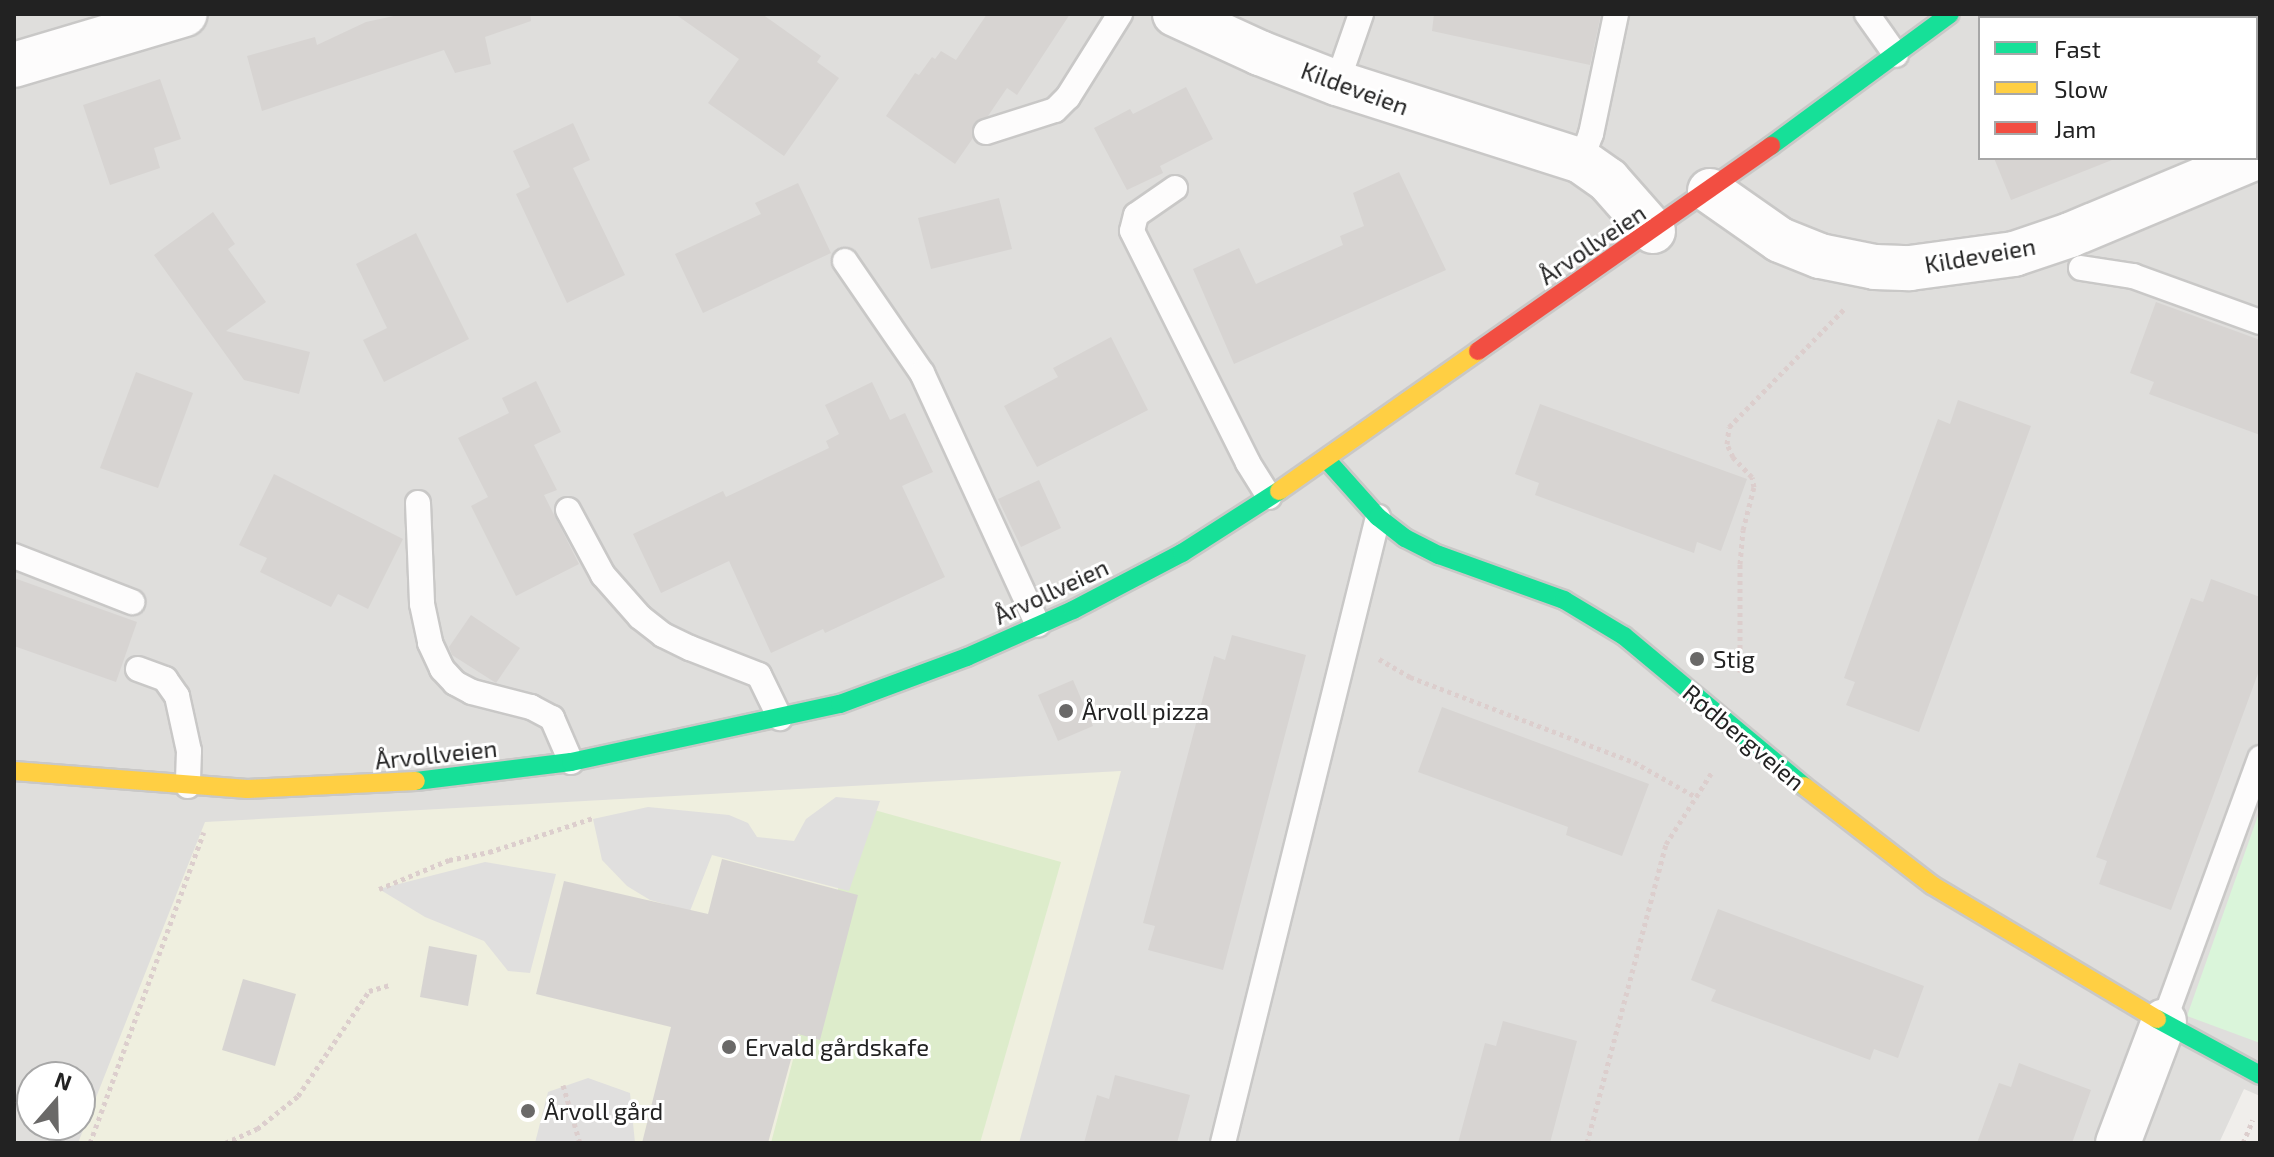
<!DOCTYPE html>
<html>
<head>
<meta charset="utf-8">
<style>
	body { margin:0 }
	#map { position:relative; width:2274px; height:1157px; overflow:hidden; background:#f0eeeb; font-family:"Exo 2",sans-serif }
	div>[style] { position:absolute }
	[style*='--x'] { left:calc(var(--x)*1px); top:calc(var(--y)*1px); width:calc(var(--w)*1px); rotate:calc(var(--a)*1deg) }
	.residential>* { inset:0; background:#dfdedc }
	.farmland>* { inset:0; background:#efefdf }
	.grass>* { inset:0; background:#ddeccb }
	.park>* { inset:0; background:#daf5da }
	.parking>* { inset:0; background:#e0dfde }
	.building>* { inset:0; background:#d7d4d2 }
	.path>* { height:5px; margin-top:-2.5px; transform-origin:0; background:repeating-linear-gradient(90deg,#dccecd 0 4px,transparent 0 8px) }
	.roads { filter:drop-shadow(2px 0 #c9c8c7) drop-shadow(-2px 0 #c9c8c7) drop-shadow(0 2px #c9c8c7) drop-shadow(0 -2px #c9c8c7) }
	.lane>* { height:24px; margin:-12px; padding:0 12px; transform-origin:12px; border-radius:12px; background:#fdfcfc }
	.street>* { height:44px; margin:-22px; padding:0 22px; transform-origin:22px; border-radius:22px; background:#fdfcfc }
	.fast>* { height:18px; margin:-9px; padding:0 9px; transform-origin:9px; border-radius:9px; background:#16e098 }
	.slow>* { height:18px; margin:-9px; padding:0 9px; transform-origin:9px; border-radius:9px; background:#ffcf43 }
	.jam>* { height:18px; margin:-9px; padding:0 9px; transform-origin:9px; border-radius:9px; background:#f24e42 }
	.dots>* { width:22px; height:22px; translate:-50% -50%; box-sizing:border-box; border:4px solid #fff; border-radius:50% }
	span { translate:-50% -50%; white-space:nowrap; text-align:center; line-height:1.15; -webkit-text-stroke:6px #fff; paint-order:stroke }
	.street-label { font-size:24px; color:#222 }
	.poi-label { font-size:24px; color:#222 }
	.left { translate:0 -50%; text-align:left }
	.frame { position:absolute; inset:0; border:16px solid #222; pointer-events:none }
	.legend { position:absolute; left:1978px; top:16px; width:280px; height:144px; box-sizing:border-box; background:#fff; border:2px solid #a7a7a7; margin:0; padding:10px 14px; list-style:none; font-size:24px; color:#222 }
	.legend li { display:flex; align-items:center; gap:16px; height:40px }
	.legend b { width:40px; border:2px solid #a7a7a7 }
	.north { position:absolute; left:16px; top:1061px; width:80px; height:80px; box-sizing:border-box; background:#fff; border:2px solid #a7a7a7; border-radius:50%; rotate:20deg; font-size:22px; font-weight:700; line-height:32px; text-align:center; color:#222 }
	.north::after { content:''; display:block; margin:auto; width:28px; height:36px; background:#6a6968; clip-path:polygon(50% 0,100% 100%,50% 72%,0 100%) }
</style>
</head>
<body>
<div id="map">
	<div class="residential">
		<i style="clip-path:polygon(evenodd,14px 14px,2260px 14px,2260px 1096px,2244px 1089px,2219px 1143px,14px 1143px,14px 14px,1980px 18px,2256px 18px,2256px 158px,1980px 158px,1980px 18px,14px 14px,32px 1077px,80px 1077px,80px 1125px,32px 1125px,32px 1077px)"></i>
	</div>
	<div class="farmland">
		<i style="clip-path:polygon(1121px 771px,1019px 1143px,78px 1143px,205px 822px)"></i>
	</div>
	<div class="grass">
		<i style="clip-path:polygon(860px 806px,1061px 862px,980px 1143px,771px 1143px)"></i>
	</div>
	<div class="park">
		<i style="clip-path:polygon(2260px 810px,2260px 1043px,2187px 1016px)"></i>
	</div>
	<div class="parking">
		<i style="clip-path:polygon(836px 797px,880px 801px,849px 891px,712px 855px,690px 911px,650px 900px,627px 886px,602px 860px,593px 819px,648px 807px,729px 815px,748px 823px,757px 837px,794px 841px,806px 819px)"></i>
		<i style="clip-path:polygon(485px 862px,556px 874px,530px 973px,508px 971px,484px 941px,425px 917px,379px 889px)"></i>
		<i style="clip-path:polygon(588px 1078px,630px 1093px,635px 1143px,535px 1143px,548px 1092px)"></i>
	</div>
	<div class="building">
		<i style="clip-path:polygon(403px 14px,530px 14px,531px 21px,485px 37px,491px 64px,455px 73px,444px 50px,262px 111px,247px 56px,315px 37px,317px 45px,366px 22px)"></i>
		<i style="clip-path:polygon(675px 14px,762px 14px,821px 56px,817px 62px,839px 78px,784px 156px,708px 103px,739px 59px)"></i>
		<i style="clip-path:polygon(987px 14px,1070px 14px,1017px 95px,1007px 88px,988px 116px,974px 123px,973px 138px,955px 164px,886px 116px,915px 73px,919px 75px,932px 57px,935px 59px,941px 51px,956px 60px)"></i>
		<i style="clip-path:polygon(1434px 14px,1601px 14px,1590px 65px,1432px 31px)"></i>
		<i style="clip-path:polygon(160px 79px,181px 139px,154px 148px,160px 168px,110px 185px,83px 105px)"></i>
		<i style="clip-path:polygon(1186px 87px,1213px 139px,1160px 166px,1163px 173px,1127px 190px,1094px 128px,1130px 109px,1133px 114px)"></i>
		<i style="clip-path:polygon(573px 123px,590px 160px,573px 168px,625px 275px,567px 303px,516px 194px,530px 187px,513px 151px)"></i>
		<i style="clip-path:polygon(1994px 158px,2111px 158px,2112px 160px,2011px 200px)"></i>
		<i style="clip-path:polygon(1399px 172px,1446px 270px,1234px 364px,1193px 269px,1239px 248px,1256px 284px,1343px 245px,1340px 236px,1364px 226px,1353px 193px)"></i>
		<i style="clip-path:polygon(798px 183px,831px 253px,703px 313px,675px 254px,761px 214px,755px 203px)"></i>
		<i style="clip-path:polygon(999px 198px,1012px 249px,931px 269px,918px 218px)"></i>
		<i style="clip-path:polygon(213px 212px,235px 244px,228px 249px,266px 302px,226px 331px,310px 352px,299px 394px,244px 380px,154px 255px)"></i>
		<i style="clip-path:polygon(416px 233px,469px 339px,384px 382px,363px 340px,387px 328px,356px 264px)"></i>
		<i style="clip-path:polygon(2156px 302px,2260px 340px,2260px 435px,2149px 394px,2154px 382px,2130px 373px)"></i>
		<i style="clip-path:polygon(1111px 337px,1148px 410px,1037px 467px,1004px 406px,1058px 377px,1053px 368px)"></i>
		<i style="clip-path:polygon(136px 372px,193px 393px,158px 488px,100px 468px)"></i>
		<i style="clip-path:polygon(536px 381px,561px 432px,534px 445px,557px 490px,544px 495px,579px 564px,516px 596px,471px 506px,488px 497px,458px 438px,509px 413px,502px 398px)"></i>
		<i style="clip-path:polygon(872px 382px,890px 420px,905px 413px,933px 472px,902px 486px,945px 577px,825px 633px,823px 629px,771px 653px,729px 561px,661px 593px,633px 534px,723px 491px,726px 497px,829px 448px,826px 441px,839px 434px,825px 405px)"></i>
		<i style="clip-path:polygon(1958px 400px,2031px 426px,1919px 732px,1846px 705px,1855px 682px,1844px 678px,1938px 419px,1950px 424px)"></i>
		<i style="clip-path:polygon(1540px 404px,1747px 479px,1721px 551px,1697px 542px,1694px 553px,1535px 495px,1539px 483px,1515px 474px)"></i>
		<i style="clip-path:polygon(274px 474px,403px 539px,368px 609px,338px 594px,331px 607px,260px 572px,267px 558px,239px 545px)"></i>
		<i style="clip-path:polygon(1039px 480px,1061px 528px,1021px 547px,998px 499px)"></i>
		<i style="clip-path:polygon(14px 578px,137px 622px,116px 682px,14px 646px)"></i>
		<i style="clip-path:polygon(2211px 579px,2260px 597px,2260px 668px,2171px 910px,2099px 884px,2107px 861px,2096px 857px,2191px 598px,2203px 602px)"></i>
		<i style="clip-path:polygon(471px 615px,520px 648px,496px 683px,452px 655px,449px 647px)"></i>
		<i style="clip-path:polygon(1232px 635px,1306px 655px,1223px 970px,1148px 950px,1155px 926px,1143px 923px,1214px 656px,1225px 660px)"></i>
		<i style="clip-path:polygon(1073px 680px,1093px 726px,1058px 741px,1038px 695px)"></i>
		<i style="clip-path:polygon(1442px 707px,1649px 784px,1622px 856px,1566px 835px,1568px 827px,1418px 772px)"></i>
		<i style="clip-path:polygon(722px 859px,858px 895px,820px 1040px,798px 1034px,768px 1143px,642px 1143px,671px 1027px,536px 994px,564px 881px,708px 914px)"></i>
		<i style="clip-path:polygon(1718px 909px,1924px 986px,1898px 1058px,1874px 1049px,1870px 1060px,1711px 1001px,1716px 990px,1691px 980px)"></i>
		<i style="clip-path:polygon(429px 946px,477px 955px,468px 1006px,420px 997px)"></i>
		<i style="clip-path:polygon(243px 979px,296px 994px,275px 1066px,222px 1050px)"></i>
		<i style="clip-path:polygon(1503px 1021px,1577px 1041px,1550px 1143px,1458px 1143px,1485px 1043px,1496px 1046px)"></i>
		<i style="clip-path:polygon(2019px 1063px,2091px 1090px,2072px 1143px,1977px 1143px,1999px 1083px,2011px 1087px)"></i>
		<i style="clip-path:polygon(1115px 1075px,1190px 1095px,1177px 1143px,1084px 1143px,1097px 1095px,1109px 1099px)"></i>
	</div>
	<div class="path">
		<i style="--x:1379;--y:659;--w:36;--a:30"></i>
		<i style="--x:1410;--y:677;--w:240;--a:20.8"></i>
		<i style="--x:1634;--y:762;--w:71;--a:29.4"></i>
		<i style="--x:1740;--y:672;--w:108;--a:-90"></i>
		<i style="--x:1740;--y:564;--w:34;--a:-85"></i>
		<i style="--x:1743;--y:530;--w:44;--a:-75.7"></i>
		<i style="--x:1754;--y:487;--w:10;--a:-101"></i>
		<i style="--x:1752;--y:477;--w:28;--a:-134"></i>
		<i style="--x:1733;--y:457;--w:14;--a:-115"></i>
		<i style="--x:1727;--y:444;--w:17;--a:-83"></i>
		<i style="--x:1729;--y:427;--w:166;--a:-45.7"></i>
		<i style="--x:379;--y:889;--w:76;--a:-22.5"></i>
		<i style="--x:449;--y:860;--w:41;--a:-11.3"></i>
		<i style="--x:489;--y:852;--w:109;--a:-18.1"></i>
		<i style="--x:563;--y:1085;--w:60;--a:73.7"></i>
		<i style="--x:90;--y:1143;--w:331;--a:-69.9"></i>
		<i style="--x:225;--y:1143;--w:35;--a:-24"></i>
		<i style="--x:257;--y:1129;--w:53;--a:-38.8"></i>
		<i style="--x:298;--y:1096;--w:127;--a:-55.9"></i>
		<i style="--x:369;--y:991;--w:22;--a:-16"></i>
		<i style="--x:1587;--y:1143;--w:309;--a:-75.2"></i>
		<i style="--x:1666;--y:844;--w:85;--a:-57.4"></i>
		<i style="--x:2243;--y:1143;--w:25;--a:-67"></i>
	</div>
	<div class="roads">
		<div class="lane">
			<i style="--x:1867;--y:14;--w:50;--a:54.7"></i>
			<i style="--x:1337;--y:83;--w:73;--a:-70.8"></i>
			<i style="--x:986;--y:132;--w:72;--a:-17.7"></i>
			<i style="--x:1055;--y:110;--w:18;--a:-45"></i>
			<i style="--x:1068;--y:97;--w:98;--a:-57.9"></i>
			<i style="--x:1581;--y:161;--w:29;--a:-70"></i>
			<i style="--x:1591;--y:134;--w:123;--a:-78.2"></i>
			<i style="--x:1175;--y:188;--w:47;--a:145.3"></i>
			<i style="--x:1136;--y:215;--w:16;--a:104"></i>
			<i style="--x:1132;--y:231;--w:259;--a:63.4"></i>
			<i style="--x:1248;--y:463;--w:40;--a:58"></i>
			<i style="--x:845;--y:261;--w:136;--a:55.5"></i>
			<i style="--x:922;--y:373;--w:277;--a:65.3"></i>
			<i style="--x:2081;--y:268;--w:53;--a:8.7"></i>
			<i style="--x:2133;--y:276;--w:135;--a:19.9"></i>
			<i style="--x:418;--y:503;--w:101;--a:87.7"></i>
			<i style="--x:422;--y:604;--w:40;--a:78"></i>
			<i style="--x:430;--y:643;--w:29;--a:65"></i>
			<i style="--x:442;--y:669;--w:19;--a:47"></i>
			<i style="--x:455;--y:683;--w:19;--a:28"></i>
			<i style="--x:472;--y:692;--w:61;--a:14.3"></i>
			<i style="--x:531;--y:707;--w:24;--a:28"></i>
			<i style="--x:552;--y:718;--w:48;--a:66.6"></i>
			<i style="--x:568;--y:510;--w:74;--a:61.7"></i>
			<i style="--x:603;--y:575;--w:56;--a:48.6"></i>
			<i style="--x:640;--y:617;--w:29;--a:38"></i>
			<i style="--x:663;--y:635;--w:30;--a:26"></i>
			<i style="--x:690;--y:648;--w:74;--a:21.4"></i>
			<i style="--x:759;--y:675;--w:48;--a:64"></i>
			<i style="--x:14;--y:556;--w:127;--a:21.3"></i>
			<i style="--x:138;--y:669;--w:29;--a:20"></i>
			<i style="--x:165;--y:679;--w:21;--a:55"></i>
			<i style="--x:177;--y:696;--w:56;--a:77.7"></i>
			<i style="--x:189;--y:751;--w:35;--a:92"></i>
			<i style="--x:2164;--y:1021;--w:280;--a:-69.9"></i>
			<i style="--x:1223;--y:1143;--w:645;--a:-76.09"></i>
		</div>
		<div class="street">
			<i style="--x:1175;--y:14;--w:94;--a:24.6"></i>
			<i style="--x:1260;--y:53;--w:83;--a:21.3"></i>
			<i style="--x:1337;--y:83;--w:256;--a:17.7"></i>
			<i style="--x:1581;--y:161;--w:33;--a:35"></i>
			<i style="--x:1608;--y:180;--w:68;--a:48.6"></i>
			<i style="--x:14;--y:65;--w:178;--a:-16.6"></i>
			<i style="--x:1710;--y:191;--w:85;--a:35"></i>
			<i style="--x:1780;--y:240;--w:43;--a:21.8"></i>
			<i style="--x:1820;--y:256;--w:56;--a:11.3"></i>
			<i style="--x:1875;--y:267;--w:35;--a:2"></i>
			<i style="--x:1910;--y:268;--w:105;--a:-7.7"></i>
			<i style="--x:2014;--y:254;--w:59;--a:-18.7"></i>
			<i style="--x:2070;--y:235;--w:199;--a:-22.7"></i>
			<i style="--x:2118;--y:1143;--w:130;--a:-69.3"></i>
		</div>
		<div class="fast">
			<i style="--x:1771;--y:146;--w:222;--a:-36.4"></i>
			<i style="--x:1327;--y:460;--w:76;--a:48.2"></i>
			<i style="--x:1378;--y:517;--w:34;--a:38"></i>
			<i style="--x:1405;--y:538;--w:38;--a:27"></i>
			<i style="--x:1439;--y:555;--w:133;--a:19.8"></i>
			<i style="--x:1564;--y:600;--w:70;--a:31"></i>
			<i style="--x:1624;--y:636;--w:234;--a:39.8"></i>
			<i style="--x:416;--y:781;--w:156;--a:-7"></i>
			<i style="--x:571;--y:762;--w:275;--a:-12.2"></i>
			<i style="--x:840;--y:704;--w:135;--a:-20.3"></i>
			<i style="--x:967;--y:657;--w:116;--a:-23.9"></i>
			<i style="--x:1073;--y:610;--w:123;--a:-27.6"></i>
			<i style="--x:1182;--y:553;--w:115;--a:-32.6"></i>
			<i style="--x:2157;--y:1019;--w:117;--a:28.5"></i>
		</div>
		<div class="slow">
			<i style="--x:1279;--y:491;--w:243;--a:-35.1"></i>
			<i style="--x:14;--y:771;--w:234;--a:4.4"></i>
			<i style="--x:247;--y:789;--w:169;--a:-2.7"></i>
			<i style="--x:1804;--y:786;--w:162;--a:37.7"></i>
			<i style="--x:1932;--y:885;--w:262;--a:30.8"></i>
		</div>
		<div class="jam">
			<i style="--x:1478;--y:351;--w:358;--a:-35"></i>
		</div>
	</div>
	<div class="dots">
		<i style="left:1697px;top:659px;background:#6a6968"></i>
		<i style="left:1066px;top:711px;background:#6a6968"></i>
		<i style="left:729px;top:1047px;background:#6a6968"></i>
		<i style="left:528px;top:1111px;background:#6a6968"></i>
	</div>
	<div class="street-label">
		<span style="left:1355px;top:88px;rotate:20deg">Kildeveien</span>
		<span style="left:1592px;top:244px;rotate:-34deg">Årvollveien</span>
		<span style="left:1980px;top:255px;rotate:-10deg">Kildeveien</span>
		<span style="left:1051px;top:591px;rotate:-25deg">Årvollveien</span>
		<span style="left:1744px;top:737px;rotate:40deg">Rødbergveien</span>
		<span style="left:436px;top:754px;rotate:-6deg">Årvollveien</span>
	</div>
	<div class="poi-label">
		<span class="left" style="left:1713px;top:659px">Stig</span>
		<span class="left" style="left:1082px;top:711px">Årvoll pizza</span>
		<span class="left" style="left:745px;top:1047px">Ervald gårdskafe</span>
		<span class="left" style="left:544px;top:1111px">Årvoll gård</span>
	</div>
	<div class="frame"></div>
	<ul class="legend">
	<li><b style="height:10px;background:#16e098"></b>Fast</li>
	<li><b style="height:10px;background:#ffcf43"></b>Slow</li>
	<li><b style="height:10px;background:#f24e42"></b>Jam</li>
	</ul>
	<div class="north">N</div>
</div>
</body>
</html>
